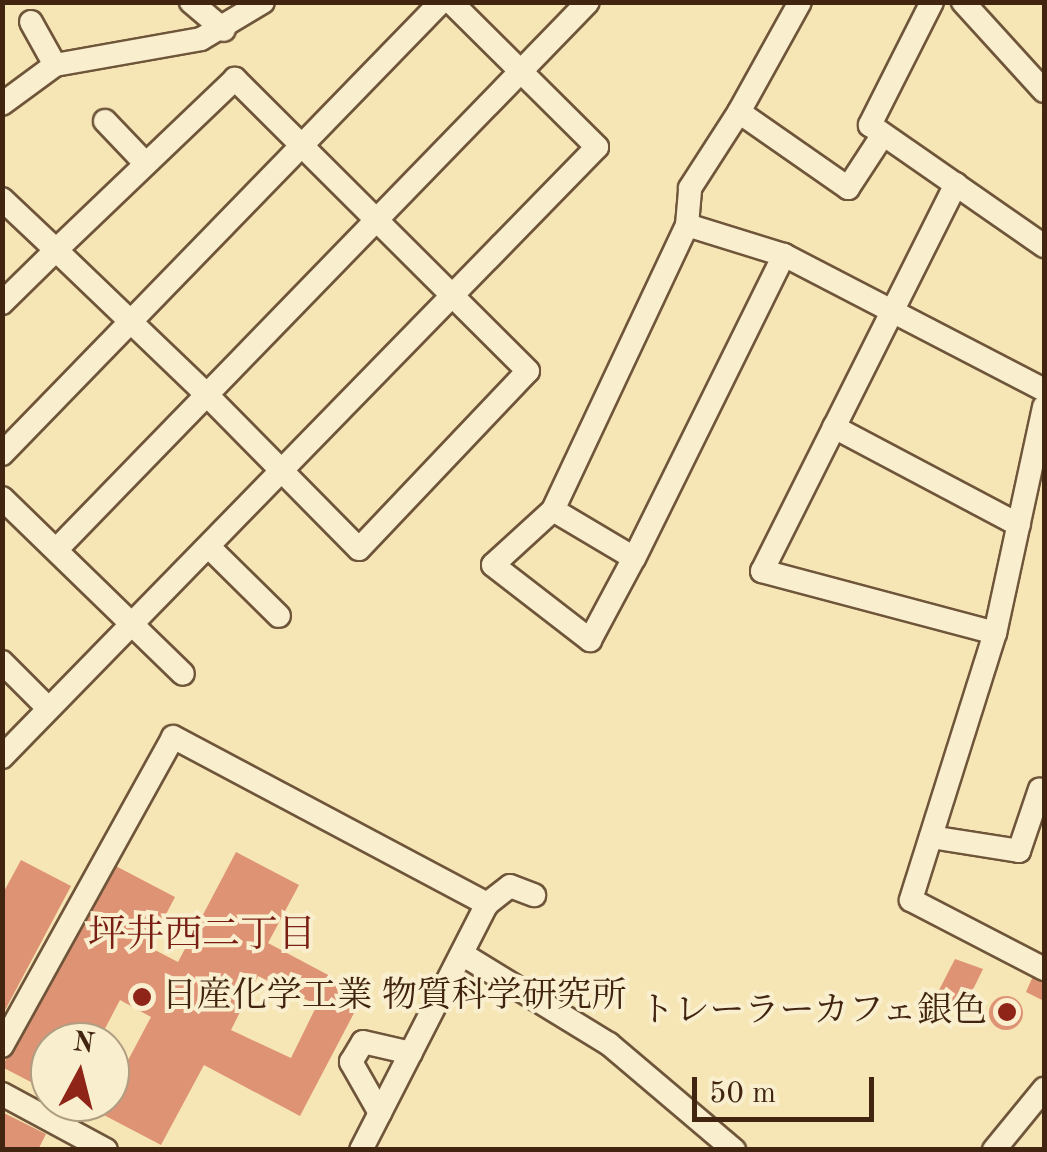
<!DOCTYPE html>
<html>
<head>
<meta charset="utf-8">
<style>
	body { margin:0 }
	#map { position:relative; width:1047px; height:1152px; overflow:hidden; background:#f6e6b5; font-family:"Old Standard TT","Noto Serif JP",serif }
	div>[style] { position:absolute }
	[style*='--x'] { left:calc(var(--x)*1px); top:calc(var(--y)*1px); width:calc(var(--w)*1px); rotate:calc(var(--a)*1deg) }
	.building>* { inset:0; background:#de9374 }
	.round { border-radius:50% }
	.roads { filter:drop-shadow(2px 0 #6f553a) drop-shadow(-2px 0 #6f553a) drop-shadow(0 2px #6f553a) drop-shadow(0 -2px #6f553a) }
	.minor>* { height:22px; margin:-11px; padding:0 11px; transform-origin:11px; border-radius:11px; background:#f9efcf }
	.dots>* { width:28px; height:28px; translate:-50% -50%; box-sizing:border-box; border:5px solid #f9efcf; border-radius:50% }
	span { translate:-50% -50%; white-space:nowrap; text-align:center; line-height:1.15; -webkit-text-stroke:8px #f9efcf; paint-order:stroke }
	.poi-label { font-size:35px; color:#422511 }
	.left { translate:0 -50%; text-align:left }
	.right { translate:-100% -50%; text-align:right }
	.neighbourhood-label { font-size:38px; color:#7a1f14 }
	.frame { position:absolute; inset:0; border:5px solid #422511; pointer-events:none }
	.north { position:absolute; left:30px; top:1022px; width:100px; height:100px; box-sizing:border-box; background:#f9efcf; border:2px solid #b09e83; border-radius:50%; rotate:7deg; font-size:28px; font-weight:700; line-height:40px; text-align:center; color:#422511 }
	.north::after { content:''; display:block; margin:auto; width:35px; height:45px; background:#8f2418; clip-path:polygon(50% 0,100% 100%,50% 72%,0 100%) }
	.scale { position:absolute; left:692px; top:1077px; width:182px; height:45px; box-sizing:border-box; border:5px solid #422511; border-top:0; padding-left:12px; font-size:30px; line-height:35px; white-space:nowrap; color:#422511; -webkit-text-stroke:8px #f9efcf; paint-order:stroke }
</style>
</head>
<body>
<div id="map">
	<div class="building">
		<i style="clip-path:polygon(evenodd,236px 852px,299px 885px,268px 943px,364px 994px,300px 1116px,204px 1065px,161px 1145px,100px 1113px,151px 1017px,120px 1000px,98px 1042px,50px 1042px,50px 1092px,2px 1067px,108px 862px,175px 897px,149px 947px,178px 962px,236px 852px,258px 976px,317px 1005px,291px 1058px,231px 1030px,258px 976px)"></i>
		<i style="clip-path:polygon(21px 860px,71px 886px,2px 1016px,2px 895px)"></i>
		<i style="clip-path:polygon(955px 959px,983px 969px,963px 1010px,936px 996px)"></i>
		<i style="clip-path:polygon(1033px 976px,1044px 981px,1044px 1001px,1026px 992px)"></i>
		<i class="round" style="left:989px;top:996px;width:34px;height:34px"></i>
		<i style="clip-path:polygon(2px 1112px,46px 1134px,38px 1150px,2px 1150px)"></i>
	</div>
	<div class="roads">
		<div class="minor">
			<i style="--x:191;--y:2;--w:43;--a:40.3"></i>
			<i style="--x:800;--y:2;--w:126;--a:119"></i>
			<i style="--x:739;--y:112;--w:133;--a:34.9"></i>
			<i style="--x:848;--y:188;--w:62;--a:-56.8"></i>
			<i style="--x:932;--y:2;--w:138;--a:116.8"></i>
			<i style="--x:870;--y:125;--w:212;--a:34.8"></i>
			<i style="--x:963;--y:2;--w:120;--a:47.7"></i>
			<i style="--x:31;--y:22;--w:49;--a:60.8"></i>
			<i style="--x:2;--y:104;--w:66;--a:-36.3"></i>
			<i style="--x:55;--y:65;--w:148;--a:-10.1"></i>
			<i style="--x:201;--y:39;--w:72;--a:-30.8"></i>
			<i style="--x:105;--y:121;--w:59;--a:46.4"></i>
			<i style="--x:956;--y:184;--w:433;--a:116.6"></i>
			<i style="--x:762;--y:571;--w:241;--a:14.9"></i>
			<i style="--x:2;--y:199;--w:74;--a:43.4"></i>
			<i style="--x:56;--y:250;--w:104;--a:43.8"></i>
			<i style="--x:131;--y:322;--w:105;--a:43.8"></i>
			<i style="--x:207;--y:395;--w:216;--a:45.4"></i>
			<i style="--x:359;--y:549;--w:245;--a:-46.5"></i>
			<i style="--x:528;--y:371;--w:414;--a:-135.1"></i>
			<i style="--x:235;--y:79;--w:248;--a:136.3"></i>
			<i style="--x:56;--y:250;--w:76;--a:135.5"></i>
			<i style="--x:687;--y:225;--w:102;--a:17.2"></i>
			<i style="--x:784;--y:255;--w:338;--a:116.3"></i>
			<i style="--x:634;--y:558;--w:94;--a:-149.3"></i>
			<i style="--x:553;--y:510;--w:315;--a:-64.8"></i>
			<i style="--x:687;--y:225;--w:37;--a:-85"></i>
			<i style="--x:690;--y:188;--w:90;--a:-57.2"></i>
			<i style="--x:784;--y:255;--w:293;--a:27.4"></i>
			<i style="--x:1044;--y:407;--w:231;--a:102.2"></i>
			<i style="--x:995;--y:633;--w:280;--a:107.5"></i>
			<i style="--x:911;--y:900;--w:150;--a:27.4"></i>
			<i style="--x:834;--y:427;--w:209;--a:27.9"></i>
			<i style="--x:2;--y:454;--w:630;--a:-45.84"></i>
			<i style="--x:2;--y:498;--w:252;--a:44.2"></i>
			<i style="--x:553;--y:510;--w:81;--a:137.5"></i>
			<i style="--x:493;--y:565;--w:123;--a:37.7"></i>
			<i style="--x:590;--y:640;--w:93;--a:-61.8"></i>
			<i style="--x:209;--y:547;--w:98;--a:44.6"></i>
			<i style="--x:57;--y:549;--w:762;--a:-45.85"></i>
			<i style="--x:2;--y:662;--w:65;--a:45"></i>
			<i style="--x:2;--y:757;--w:852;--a:-45.71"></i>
			<i style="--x:597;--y:147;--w:206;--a:-135.2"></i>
			<i style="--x:931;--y:837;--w:89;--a:9"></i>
			<i style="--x:1019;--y:851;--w:65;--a:-71.3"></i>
			<i style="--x:462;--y:954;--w:172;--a:31.5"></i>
			<i style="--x:609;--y:1044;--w:164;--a:40.3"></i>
			<i style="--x:2;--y:1046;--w:353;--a:-61"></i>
			<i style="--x:173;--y:737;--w:356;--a:28"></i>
			<i style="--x:2;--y:1094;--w:118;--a:28.3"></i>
			<i style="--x:380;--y:1113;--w:59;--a:-119.6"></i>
			<i style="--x:351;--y:1062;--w:23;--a:-59"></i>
			<i style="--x:363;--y:1042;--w:49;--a:12.9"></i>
			<i style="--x:361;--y:1150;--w:276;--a:-62.9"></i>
			<i style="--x:487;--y:904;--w:29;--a:-38"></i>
			<i style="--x:510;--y:886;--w:26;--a:21"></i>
			<i style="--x:994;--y:1150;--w:79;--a:-50.7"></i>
		</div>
	</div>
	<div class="dots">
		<i style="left:142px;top:997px;background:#8f2418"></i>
		<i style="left:1007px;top:1012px;background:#8f2418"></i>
	</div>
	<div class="poi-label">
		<span class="left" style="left:162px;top:997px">日産化学工業 物質科学研究所</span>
		<span class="right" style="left:987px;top:1012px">トレーラーカフェ銀色</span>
	</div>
	<div class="neighbourhood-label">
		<span style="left:202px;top:937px">坪井西二丁目</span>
	</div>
	<div class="frame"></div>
	<div class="north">N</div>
	<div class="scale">50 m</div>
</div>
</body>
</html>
